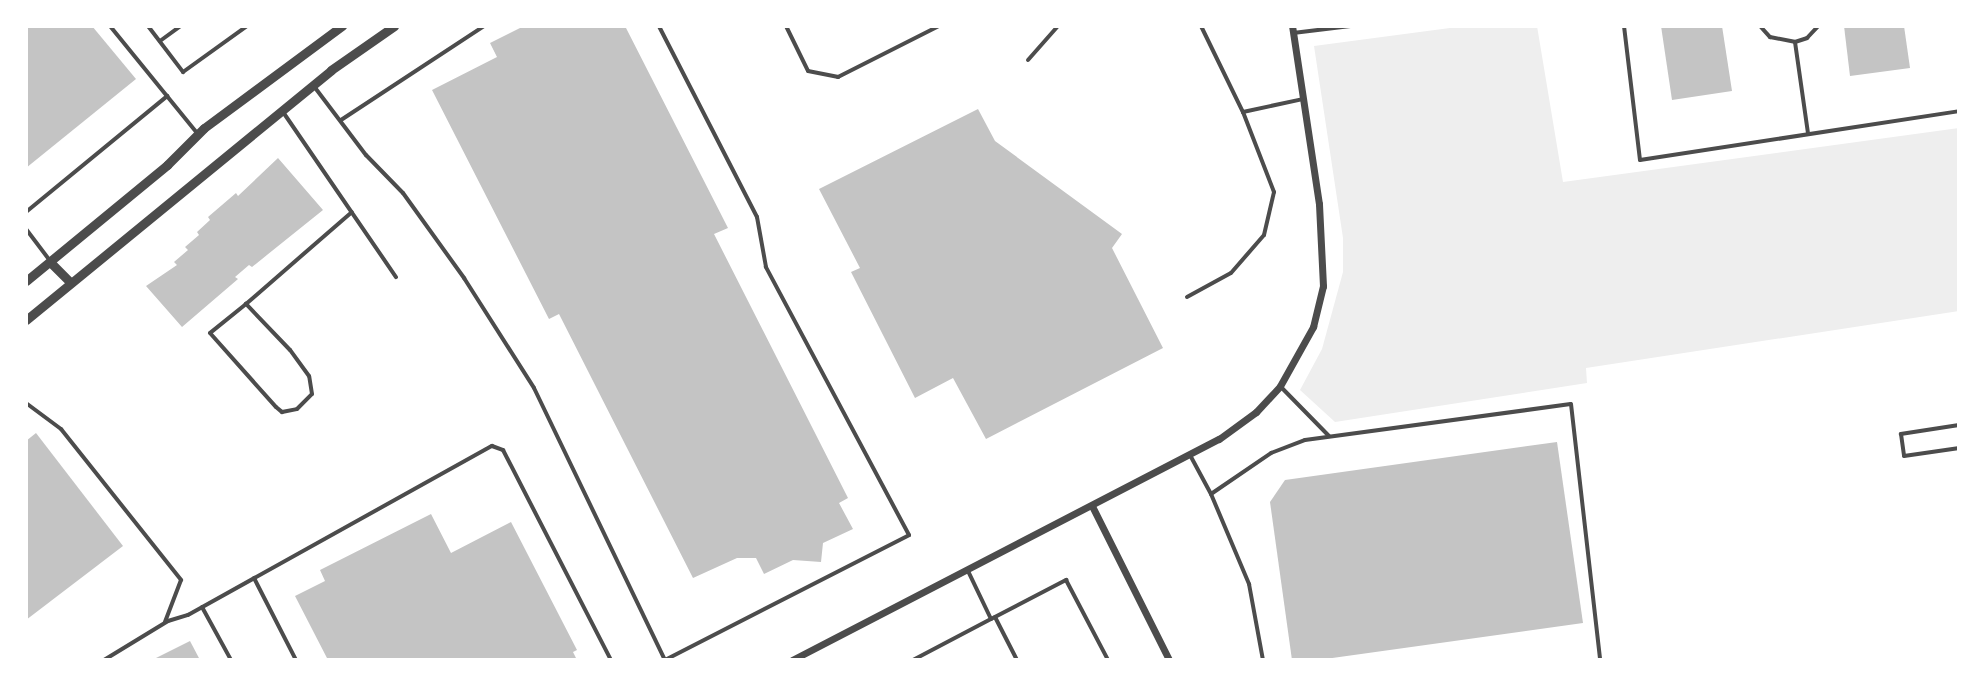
<!DOCTYPE html>
<html>
<head>
<meta charset="utf-8">
<style>
	body { margin:0 }
	#map { position:relative; width:1985px; height:686px; overflow:hidden; background:#fff; font-family:Ubuntu,sans-serif }
	div>[style] { position:absolute }
	[style*='--x'] { left:calc(var(--x)*1px); top:calc(var(--y)*1px); width:calc(var(--w)*1px); rotate:calc(var(--a)*1deg) }
	.green>* { inset:0; background:#eee }
	.building>* { inset:0; background:#c4c4c4 }
	.service>* { height:4px; margin:-2px; padding:0 2px; transform-origin:2px; border-radius:2px; background:#4c4c4c }
	.minor>* { height:7px; margin:-3.5px; padding:0 3.5px; transform-origin:3.5px; border-radius:3.5px; background:#4c4c4c }
	.tertiary>* { height:9px; margin:-4.5px; padding:0 4.5px; transform-origin:4.5px; border-radius:4.5px; background:#4c4c4c }
	span { translate:-50% -50%; white-space:nowrap; text-align:center; line-height:1.15; -webkit-text-stroke:8px #fff; paint-order:stroke }
	.frame { position:absolute; inset:0; border:28px solid #fff; pointer-events:none }
</style>
</head>
<body>
<div id="map">
	<div class="green">
		<i style="clip-path:polygon(1465px 26px,1537px 26px,1563px 182px,1959px 128px,1959px 311px,1586px 368px,1587px 383px,1335px 422px,1300px 390px,1322px 349px,1343px 272px,1343px 238px,1314px 46px)"></i>
	</div>
	<div class="building">
		<i style="clip-path:polygon(26px 26px,92px 26px,136px 79px,26px 168px)"></i>
		<i style="clip-path:polygon(524px 26px,625px 26px,728px 228px,714px 234px,848px 498px,839px 503px,853px 529px,823px 543px,821px 562px,793px 560px,764px 574px,756px 558px,737px 558px,693px 578px,559px 314px,549px 319px,432px 90px,497px 57px,490px 43px)"></i>
		<i style="clip-path:polygon(1661px 26px,1722px 26px,1732px 91px,1672px 100px)"></i>
		<i style="clip-path:polygon(1844px 26px,1904px 26px,1910px 68px,1850px 76px)"></i>
		<i style="clip-path:polygon(978px 109px,995px 141px,1122px 234px,1112px 248px,1163px 348px,986px 439px,953px 378px,915px 398px,851px 272px,860px 268px,819px 189px)"></i>
		<i style="clip-path:polygon(278px 158px,323px 210px,252px 267px,249px 265px,235px 277px,238px 279px,182px 327px,146px 286px,177px 265px,174px 262px,188px 250px,185px 247px,199px 235px,197px 232px,210px 220px,208px 217px,236px 193px,238px 196px)"></i>
		<i style="clip-path:polygon(36px 433px,123px 546px,26px 620px,26px 441px)"></i>
		<i style="clip-path:polygon(1557px 442px,1583px 623px,1318px 660px,1292px 660px,1270px 502px,1285px 480px)"></i>
		<i style="clip-path:polygon(431px 514px,451px 553px,511px 522px,577px 650px,573px 652px,577px 660px,328px 660px,295px 596px,325px 581px,320px 570px)"></i>
		<i style="clip-path:polygon(190px 641px,200px 660px,152px 660px)"></i>
	</div>
	<div class="service">
		<i style="--x:110;--y:26;--w:138;--a:50.9"></i>
		<i style="--x:148;--y:26;--w:58;--a:52.7"></i>
		<i style="--x:183;--y:72;--w:79;--a:-35.7"></i>
		<i style="--x:786;--y:26;--w:50;--a:63.9"></i>
		<i style="--x:808;--y:71;--w:31;--a:11"></i>
		<i style="--x:838;--y:77;--w:113;--a:-26.8"></i>
		<i style="--x:1201;--y:26;--w:96;--a:64"></i>
		<i style="--x:1243;--y:112;--w:61;--a:-12.2"></i>
		<i style="--x:1624;--y:26;--w:135;--a:83.2"></i>
		<i style="--x:1640;--y:160;--w:323;--a:-8.7"></i>
		<i style="--x:1760;--y:26;--w:15;--a:48"></i>
		<i style="--x:1770;--y:37;--w:25;--a:11"></i>
		<i style="--x:1795;--y:42;--w:13;--a:-18"></i>
		<i style="--x:1807;--y:38;--w:16;--a:-47"></i>
		<i style="--x:1293;--y:33;--w:58;--a:-6.9"></i>
		<i style="--x:160;--y:41;--w:26;--a:-36"></i>
		<i style="--x:1795;--y:42;--w:92;--a:81.9"></i>
		<i style="--x:1028;--y:60;--w:45;--a:-48.6"></i>
		<i style="--x:313;--y:85;--w:88;--a:52.9"></i>
		<i style="--x:366;--y:155;--w:53;--a:45.8"></i>
		<i style="--x:403;--y:193;--w:105;--a:54.3"></i>
		<i style="--x:464;--y:278;--w:130;--a:57.5"></i>
		<i style="--x:534;--y:388;--w:302;--a:64.3"></i>
		<i style="--x:665;--y:660;--w:274;--a:-27.1"></i>
		<i style="--x:909;--y:535;--w:304;--a:-118.1"></i>
		<i style="--x:766;--y:267;--w:51;--a:-100.2"></i>
		<i style="--x:757;--y:217;--w:215;--a:-117.2"></i>
		<i style="--x:283;--y:112;--w:200;--a:55.6"></i>
		<i style="--x:341;--y:120;--w:171;--a:-33.3"></i>
		<i style="--x:26;--y:212;--w:183;--a:-39.4"></i>
		<i style="--x:26;--y:229;--w:41;--a:52.9"></i>
		<i style="--x:1187;--y:297;--w:50;--a:-28.6"></i>
		<i style="--x:1231;--y:273;--w:50;--a:-49"></i>
		<i style="--x:1264;--y:235;--w:44;--a:-76.9"></i>
		<i style="--x:1274;--y:192;--w:86;--a:-111.2"></i>
		<i style="--x:246;--y:304;--w:46;--a:141.1"></i>
		<i style="--x:210;--y:333;--w:99;--a:48.3"></i>
		<i style="--x:276;--y:407;--w:8;--a:40"></i>
		<i style="--x:282;--y:412;--w:15;--a:-11"></i>
		<i style="--x:297;--y:409;--w:21;--a:-45"></i>
		<i style="--x:312;--y:394;--w:18;--a:-99"></i>
		<i style="--x:309;--y:376;--w:32;--a:-126"></i>
		<i style="--x:290;--y:350;--w:64;--a:-133.7"></i>
		<i style="--x:246;--y:304;--w:140;--a:-41"></i>
		<i style="--x:1280;--y:386;--w:70;--a:45.6"></i>
		<i style="--x:26;--y:403;--w:44;--a:36.6"></i>
		<i style="--x:61;--y:429;--w:193;--a:51.5"></i>
		<i style="--x:181;--y:580;--w:45;--a:110.9"></i>
		<i style="--x:1959;--y:425;--w:59;--a:171.2"></i>
		<i style="--x:1901;--y:434;--w:22;--a:82"></i>
		<i style="--x:1904;--y:456;--w:56;--a:-8.3"></i>
		<i style="--x:1190;--y:455;--w:44;--a:61.7"></i>
		<i style="--x:1211;--y:494;--w:98;--a:67.1"></i>
		<i style="--x:1249;--y:584;--w:77;--a:79.6"></i>
		<i style="--x:1211;--y:494;--w:73;--a:-34.3"></i>
		<i style="--x:1271;--y:453;--w:36;--a:-21"></i>
		<i style="--x:1305;--y:440;--w:268;--a:-7.7"></i>
		<i style="--x:1571;--y:404;--w:258;--a:83.5"></i>
		<i style="--x:254;--y:578;--w:92;--a:62.9"></i>
		<i style="--x:202;--y:607;--w:60;--a:61.3"></i>
		<i style="--x:995;--y:617;--w:48;--a:62.9"></i>
		<i style="--x:991;--y:619;--w:85;--a:-27.5"></i>
		<i style="--x:1066;--y:580;--w:90;--a:62.3"></i>
		<i style="--x:104;--y:660;--w:75;--a:-31.4"></i>
		<i style="--x:168;--y:621;--w:21;--a:-17"></i>
		<i style="--x:188;--y:615;--w:348;--a:-29.1"></i>
		<i style="--x:492;--y:446;--w:12;--a:20"></i>
		<i style="--x:503;--y:450;--w:236;--a:62.8"></i>
		<i style="--x:913;--y:660;--w:88;--a:-27.7"></i>
		<i style="--x:991;--y:619;--w:55;--a:-115.6"></i>
	</div>
	<div class="minor">
		<i style="--x:1092;--y:506;--w:172;--a:63.4"></i>
		<i style="--x:792;--y:660;--w:481;--a:-27.4"></i>
		<i style="--x:1219;--y:439;--w:46;--a:-36.1"></i>
		<i style="--x:1256;--y:412;--w:35;--a:-47"></i>
		<i style="--x:1280;--y:386;--w:68;--a:-60.8"></i>
		<i style="--x:1313;--y:327;--w:42;--a:-76.3"></i>
		<i style="--x:1323;--y:286;--w:82;--a:-92.8"></i>
		<i style="--x:1319;--y:204;--w:180;--a:-98.6"></i>
	</div>
	<div class="tertiary">
		<i style="--x:51;--y:263;--w:27;--a:45"></i>
		<i style="--x:26;--y:281;--w:183;--a:-39.4"></i>
		<i style="--x:167;--y:165;--w:52;--a:-45"></i>
		<i style="--x:204;--y:128;--w:172;--a:-36.5"></i>
		<i style="--x:26;--y:320;--w:394;--a:-39.3"></i>
		<i style="--x:331;--y:70;--w:77;--a:-34.9"></i>
	</div>
	<div class="frame"></div>
</div>
</body>
</html>
